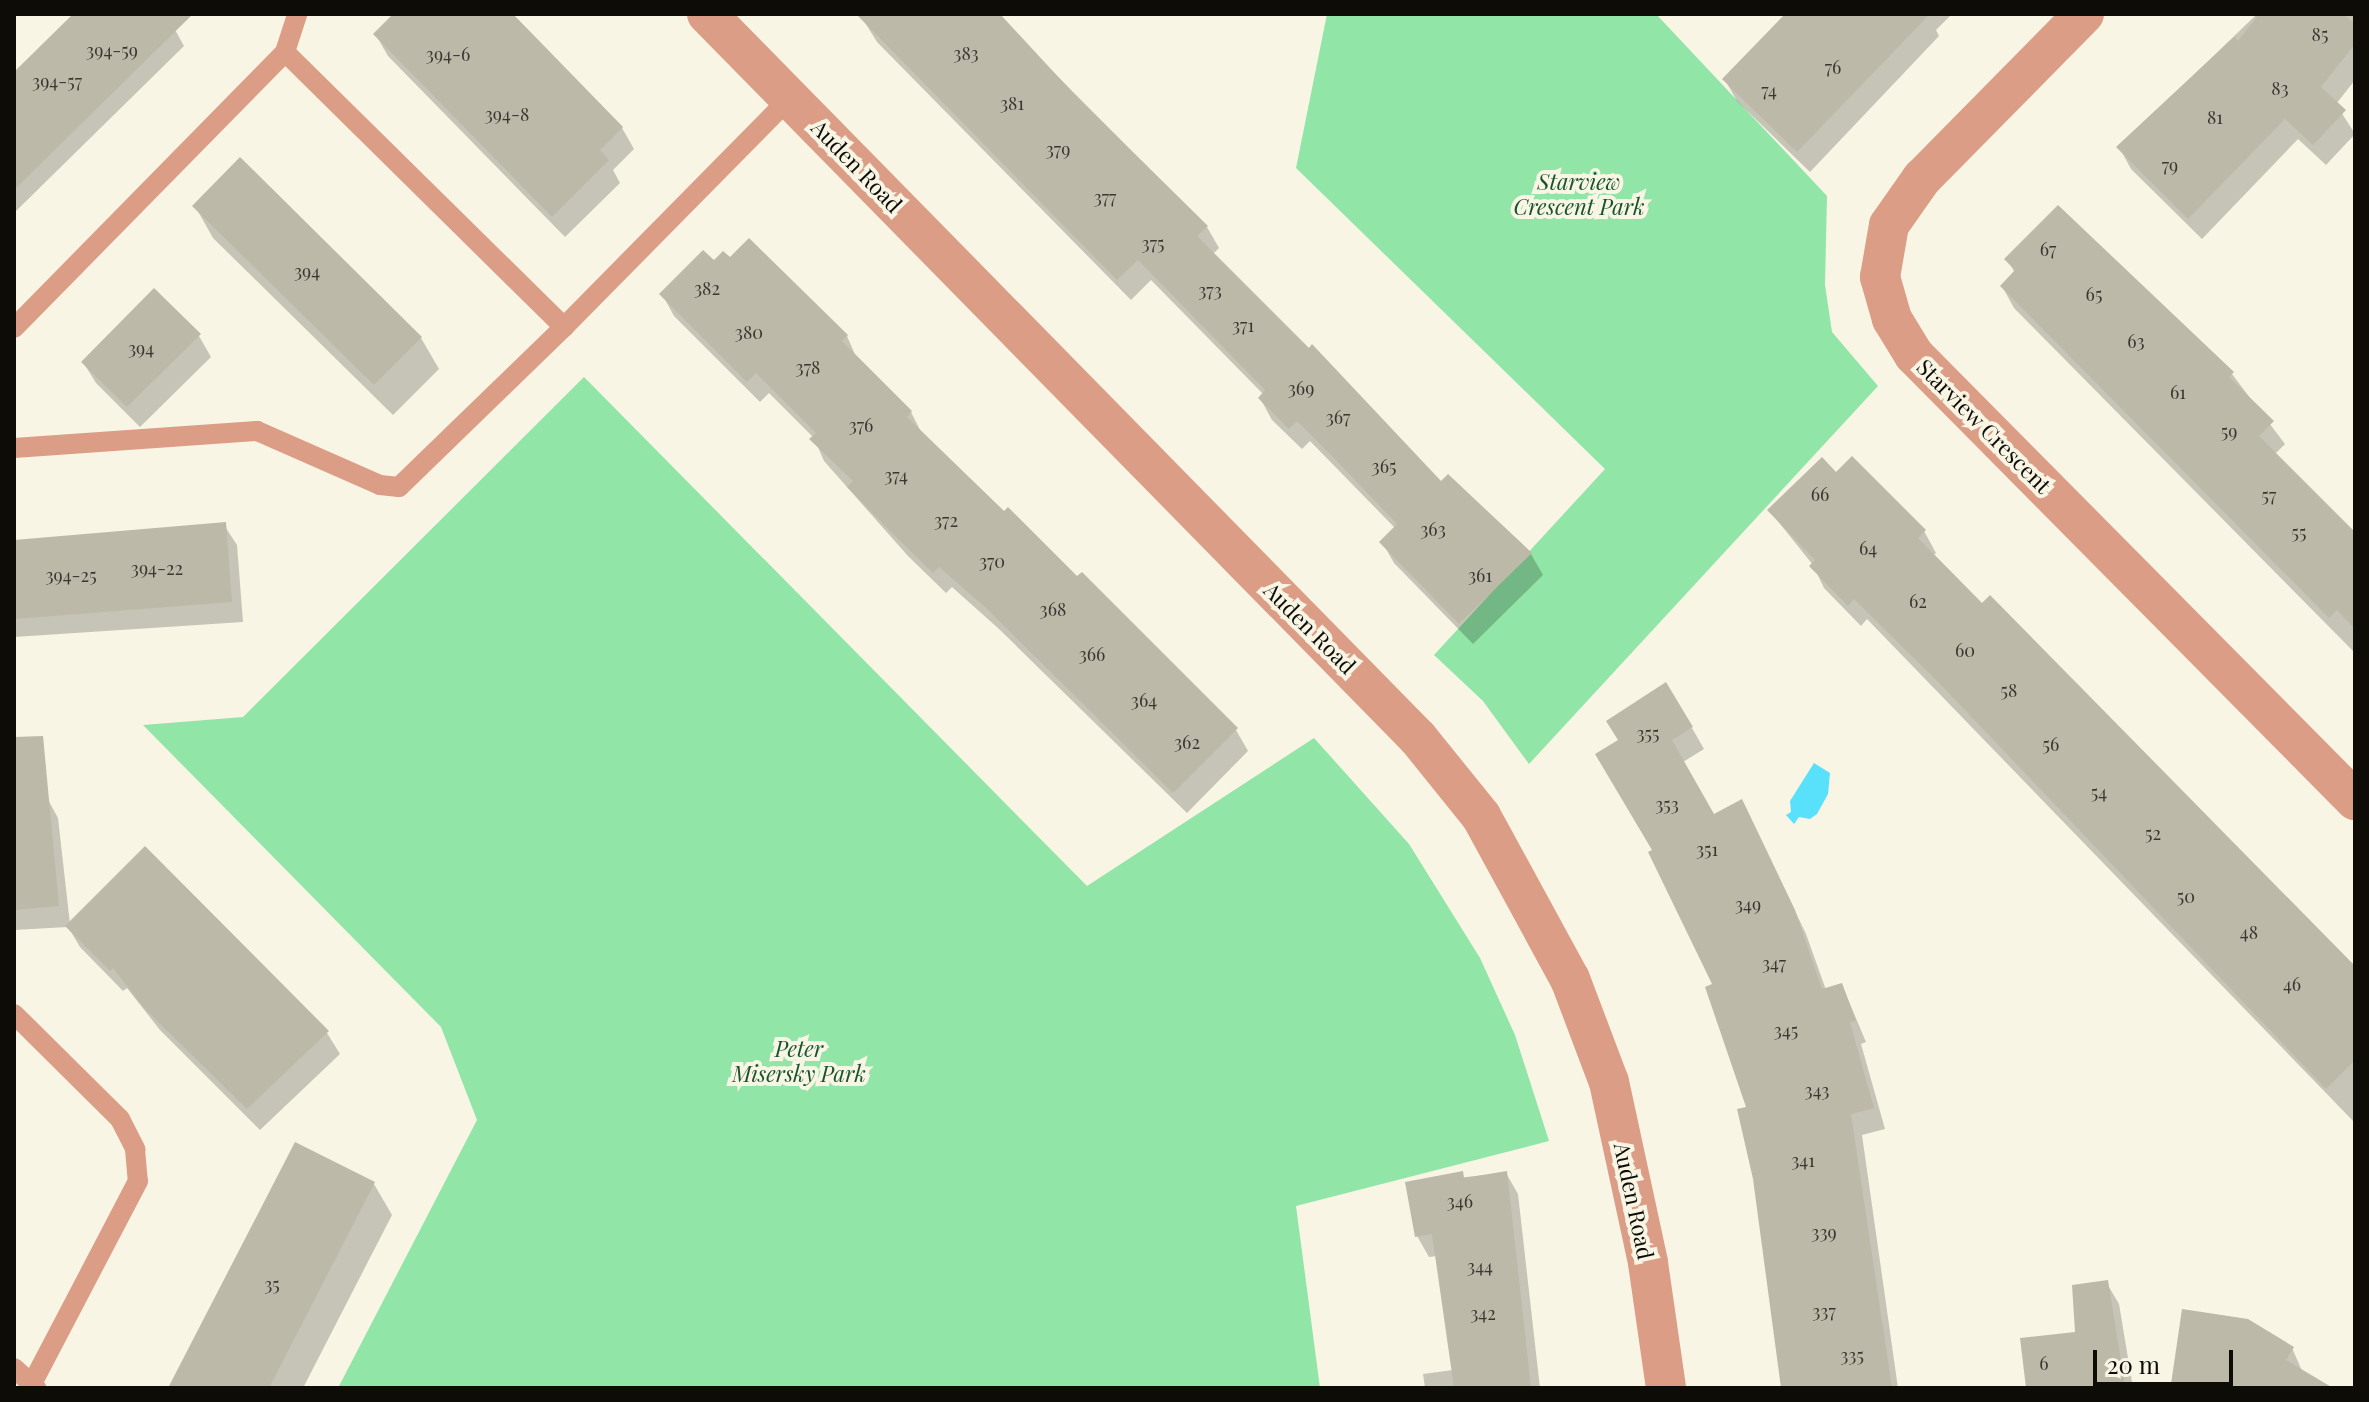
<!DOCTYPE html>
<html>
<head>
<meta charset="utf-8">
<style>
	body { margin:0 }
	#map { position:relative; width:2369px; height:1402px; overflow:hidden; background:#f8f5e5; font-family:"Playfair Display",serif }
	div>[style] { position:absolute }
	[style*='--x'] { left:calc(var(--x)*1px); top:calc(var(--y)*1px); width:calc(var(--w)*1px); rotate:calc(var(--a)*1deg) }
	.green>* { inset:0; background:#90e5a7 }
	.water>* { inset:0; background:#59e0fb }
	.shadow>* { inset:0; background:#0003 }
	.building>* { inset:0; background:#bcb9a9 }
	.service>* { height:20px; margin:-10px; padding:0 10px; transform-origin:10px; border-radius:10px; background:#db9d86 }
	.minor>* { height:40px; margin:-20px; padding:0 20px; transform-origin:20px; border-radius:20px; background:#db9d86 }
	span { translate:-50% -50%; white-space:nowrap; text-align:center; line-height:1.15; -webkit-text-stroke:8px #f8f5e5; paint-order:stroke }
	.number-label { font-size:18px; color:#393730 }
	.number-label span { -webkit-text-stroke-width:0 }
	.street-label { font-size:22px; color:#0d0c07 }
	.park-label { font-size:22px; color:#16542d; font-style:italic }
	.frame { position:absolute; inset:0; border:16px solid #0d0c07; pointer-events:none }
	.scale { position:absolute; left:2093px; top:1350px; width:140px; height:36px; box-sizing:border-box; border:4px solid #0d0c07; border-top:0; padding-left:10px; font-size:24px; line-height:28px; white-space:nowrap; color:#0d0c07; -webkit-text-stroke:6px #f8f5e5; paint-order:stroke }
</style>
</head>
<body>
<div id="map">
	<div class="green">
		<i style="clip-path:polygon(1327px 14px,1656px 14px,1827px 196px,1825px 285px,1832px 332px,1878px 386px,1529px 764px,1483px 701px,1434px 655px,1605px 469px,1296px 168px)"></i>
		<i style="clip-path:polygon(584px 377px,1087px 886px,1314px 738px,1409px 844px,1480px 958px,1515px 1035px,1549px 1141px,1296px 1206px,1320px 1388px,338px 1388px,477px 1120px,441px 1027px,143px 725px,243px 717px)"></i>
	</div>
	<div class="water">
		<i style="clip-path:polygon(1814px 763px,1830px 773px,1828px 794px,1817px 814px,1810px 819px,1799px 817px,1794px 824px,1786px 815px,1791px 812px,1790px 801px)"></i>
	</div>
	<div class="shadow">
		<i style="clip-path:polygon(76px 14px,188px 14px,174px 28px,184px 46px,15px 212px,14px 75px)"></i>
		<i style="clip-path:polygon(396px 14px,507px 14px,622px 128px,634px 149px,613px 170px,620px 183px,565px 237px,388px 56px,376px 35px)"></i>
		<i style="clip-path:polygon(871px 14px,996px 14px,1207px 227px,1219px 248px,1213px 254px,1441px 484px,1531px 554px,1543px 575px,1473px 644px,1394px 563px,1382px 542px,1395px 528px,1310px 441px,1302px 449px,1272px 420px,1260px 398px,1264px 395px,1151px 280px,1131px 300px,877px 42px,864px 21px)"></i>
		<i style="clip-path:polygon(1787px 14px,1952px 14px,1936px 30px,1939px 36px,1810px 172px,1737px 101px,1725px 80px)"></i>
		<i style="clip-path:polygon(2257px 14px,2355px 14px,2355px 80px,2336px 104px,2355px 134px,2326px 165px,2298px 139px,2202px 239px,2131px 169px,2119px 147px)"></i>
		<i style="clip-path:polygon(195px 206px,421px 338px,439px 369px,393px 415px,213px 238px)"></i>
		<i style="clip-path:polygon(750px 241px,847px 336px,857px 359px,911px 412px,922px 434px,1236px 730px,1248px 751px,1187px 813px,999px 629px,952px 587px,946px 593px,908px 556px,824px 461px,814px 438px,769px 393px,760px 402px,674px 316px,662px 294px,714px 263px,730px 260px)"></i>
		<i style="clip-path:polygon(2007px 259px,2232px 374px,2285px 444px,2275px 454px,2355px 535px,2355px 653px,2014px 308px,2002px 286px,2015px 273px)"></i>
		<i style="clip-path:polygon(199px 336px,211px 357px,140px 427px,96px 383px,83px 362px)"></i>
		<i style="clip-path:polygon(1836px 475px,1924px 531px,1936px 553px,1933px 556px,1982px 606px,1990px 598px,2334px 947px,2355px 980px,2355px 1123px,1867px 619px,1861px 626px,1824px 588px,1813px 565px,1769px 510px)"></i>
		<i style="clip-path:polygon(224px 525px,237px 545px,243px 622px,14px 637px,14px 541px)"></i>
		<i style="clip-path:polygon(1692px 728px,1704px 749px,1683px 762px,1714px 816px,1753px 823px,1806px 934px,1826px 990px,1842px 985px,1866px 1042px,1861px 1044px,1885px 1129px,1862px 1135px,1898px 1388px,1783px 1388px,1748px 1109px,1715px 986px,1655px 851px,1598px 755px)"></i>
		<i style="clip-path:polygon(46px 796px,58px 818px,70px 924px,327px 1033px,340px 1054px,260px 1130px,160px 1030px,127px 988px,123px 991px,80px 947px,68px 927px,14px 930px,14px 798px)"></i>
		<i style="clip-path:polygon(1506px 1173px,1518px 1194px,1540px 1388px,1425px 1388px,1423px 1374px,1453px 1370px,1437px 1256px,1429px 1257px,1417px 1236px,1407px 1183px)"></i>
		<i style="clip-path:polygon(374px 1184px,392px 1215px,303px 1388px,174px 1388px)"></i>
		<i style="clip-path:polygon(2106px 1282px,2119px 1304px,2133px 1388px,2028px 1388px,2022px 1340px,2077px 1334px)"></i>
		<i style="clip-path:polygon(2292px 1348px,2303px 1373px,2329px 1388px,2176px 1388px,2174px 1383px)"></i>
	</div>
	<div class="building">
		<i style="clip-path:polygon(73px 14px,193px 14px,14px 190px,14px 72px)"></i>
		<i style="clip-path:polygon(393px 14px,513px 14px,623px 127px,600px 150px,609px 160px,552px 217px,373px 34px)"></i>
		<i style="clip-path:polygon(856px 14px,1000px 14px,1074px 94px,1208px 226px,1197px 236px,1309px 348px,1312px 344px,1441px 481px,1448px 474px,1532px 553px,1459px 624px,1379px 542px,1397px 524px,1332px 456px,1297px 421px,1289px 429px,1258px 398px,1265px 390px,1138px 260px,1117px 280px)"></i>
		<i style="clip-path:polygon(1785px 14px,1930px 14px,1797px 152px,1722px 79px)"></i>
		<i style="clip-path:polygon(2259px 14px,2343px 14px,2355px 24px,2355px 44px,2321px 87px,2346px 110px,2313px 145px,2285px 119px,2188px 219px,2116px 147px,2234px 37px,2238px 41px)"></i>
		<i style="clip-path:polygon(240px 157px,422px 337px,374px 385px,192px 206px)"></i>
		<i style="clip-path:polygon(2058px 205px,2234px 372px,2229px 377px,2274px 421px,2259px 436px,2355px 532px,2355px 629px,2337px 610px,2329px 618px,2000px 286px,2015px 270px,2004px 259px)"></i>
		<i style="clip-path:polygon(749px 238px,848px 335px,842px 341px,912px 411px,907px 417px,1004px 511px,1008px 507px,1077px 576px,1082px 572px,1238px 728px,1173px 793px,985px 607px,939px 567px,933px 573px,894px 535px,847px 487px,853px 481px,809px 439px,816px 433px,756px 373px,747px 382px,659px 294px,703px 250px,714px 260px,723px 251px,730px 257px)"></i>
		<i style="clip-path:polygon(154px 288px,201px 334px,127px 407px,81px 362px)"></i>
		<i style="clip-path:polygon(1852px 456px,1926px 530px,1918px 538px,1982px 603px,1990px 595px,2355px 966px,2355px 1060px,2326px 1089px,1941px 685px,1854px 599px,1848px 606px,1809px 566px,1815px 560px,1767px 510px,1822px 457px,1836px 472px)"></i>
		<i style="clip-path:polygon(226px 522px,232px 602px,14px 619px,14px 540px)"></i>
		<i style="clip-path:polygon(1666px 682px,1693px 727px,1672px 740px,1714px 814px,1742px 799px,1795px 910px,1822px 989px,1842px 983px,1856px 1021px,1850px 1022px,1874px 1108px,1851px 1114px,1892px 1388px,1781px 1388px,1753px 1179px,1737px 1109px,1746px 1107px,1705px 987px,1712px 984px,1648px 852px,1652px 850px,1595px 754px,1618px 740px,1606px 721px)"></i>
		<i style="clip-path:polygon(43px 736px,59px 906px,14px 910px,14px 737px)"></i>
		<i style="clip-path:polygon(145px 846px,329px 1031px,247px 1109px,145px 1009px,113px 968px,110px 971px,65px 926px)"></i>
		<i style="clip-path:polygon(295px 1142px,375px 1182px,269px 1388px,168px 1388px)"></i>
		<i style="clip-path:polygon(1463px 1171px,1464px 1178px,1507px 1171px,1531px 1388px,1454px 1388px,1432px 1234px,1415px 1237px,1405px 1182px)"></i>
		<i style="clip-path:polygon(2108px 1280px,2125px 1386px,2026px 1388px,2020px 1338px,2075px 1332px,2072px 1285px)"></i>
		<i style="clip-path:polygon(2182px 1309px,2248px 1319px,2294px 1347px,2286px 1360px,2333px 1388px,2171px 1384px)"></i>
	</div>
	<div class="service">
		<i style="--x:285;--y:52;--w:392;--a:44.6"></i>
		<i style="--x:564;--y:327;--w:322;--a:-45.4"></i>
		<i style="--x:14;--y:328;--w:387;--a:-45.5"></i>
		<i style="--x:285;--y:52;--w:40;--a:-72"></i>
		<i style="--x:14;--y:448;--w:244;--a:-4"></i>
		<i style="--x:257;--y:431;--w:134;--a:23.7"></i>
		<i style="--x:380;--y:485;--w:19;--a:6"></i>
		<i style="--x:399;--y:487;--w:230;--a:-44.1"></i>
		<i style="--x:14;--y:1014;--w:149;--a:44.7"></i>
		<i style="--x:120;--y:1119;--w:34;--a:63"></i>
		<i style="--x:135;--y:1149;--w:32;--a:85"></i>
		<i style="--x:138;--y:1181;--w:229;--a:117.6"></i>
		<i style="--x:14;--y:1368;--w:30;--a:42"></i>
	</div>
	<div class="minor">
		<i style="--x:707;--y:14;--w:1015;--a:45.52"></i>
		<i style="--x:1418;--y:738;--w:100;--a:51.1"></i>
		<i style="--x:1481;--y:816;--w:186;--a:61.4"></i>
		<i style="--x:1570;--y:979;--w:110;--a:69.3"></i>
		<i style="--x:1609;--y:1082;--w:185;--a:77.8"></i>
		<i style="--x:1648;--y:1263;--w:126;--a:81.8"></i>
		<i style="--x:2084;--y:14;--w:231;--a:134.6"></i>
		<i style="--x:1922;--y:178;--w:57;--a:125.1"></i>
		<i style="--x:1889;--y:225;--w:53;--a:99.8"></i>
		<i style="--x:1880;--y:277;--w:44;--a:74.1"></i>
		<i style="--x:1892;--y:319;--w:42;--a:58.6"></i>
		<i style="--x:1914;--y:355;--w:627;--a:45.26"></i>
	</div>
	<div class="number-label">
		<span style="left:2320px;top:34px">85</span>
		<span style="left:112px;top:50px">394-59</span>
		<span style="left:966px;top:53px">383</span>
		<span style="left:448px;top:54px">394-6</span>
		<span style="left:1833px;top:67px">76</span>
		<span style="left:57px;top:81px">394-57</span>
		<span style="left:2280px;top:88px">83</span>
		<span style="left:1769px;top:90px">74</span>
		<span style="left:1012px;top:103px">381</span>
		<span style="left:507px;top:114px">394-8</span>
		<span style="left:2215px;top:117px">81</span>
		<span style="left:1058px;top:149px">379</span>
		<span style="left:2170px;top:165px">79</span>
		<span style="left:1105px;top:197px">377</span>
		<span style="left:1153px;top:243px">375</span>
		<span style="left:2048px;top:249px">67</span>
		<span style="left:307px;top:271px">394</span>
		<span style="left:707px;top:288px">382</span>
		<span style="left:1210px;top:290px">373</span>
		<span style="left:2094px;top:294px">65</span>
		<span style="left:1243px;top:325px">371</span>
		<span style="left:749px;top:332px">380</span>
		<span style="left:2136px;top:341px">63</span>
		<span style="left:141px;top:348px">394</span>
		<span style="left:808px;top:367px">378</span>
		<span style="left:1301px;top:388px">369</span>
		<span style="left:2178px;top:392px">61</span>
		<span style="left:1338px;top:417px">367</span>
		<span style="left:861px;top:425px">376</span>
		<span style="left:2229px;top:431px">59</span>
		<span style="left:1384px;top:466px">365</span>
		<span style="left:896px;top:475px">374</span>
		<span style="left:1820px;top:494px">66</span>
		<span style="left:2269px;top:495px">57</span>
		<span style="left:946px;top:520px">372</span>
		<span style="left:1433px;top:529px">363</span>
		<span style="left:2299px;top:532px">55</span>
		<span style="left:1868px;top:548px">64</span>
		<span style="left:992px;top:561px">370</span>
		<span style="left:157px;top:568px">394-22</span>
		<span style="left:71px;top:575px">394-25</span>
		<span style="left:1480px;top:575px">361</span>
		<span style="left:1918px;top:601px">62</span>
		<span style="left:1053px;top:609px">368</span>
		<span style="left:1965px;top:650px">60</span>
		<span style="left:1092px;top:654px">366</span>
		<span style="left:2009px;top:690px">58</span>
		<span style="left:1144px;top:700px">364</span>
		<span style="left:1648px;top:733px">355</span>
		<span style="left:1187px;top:742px">362</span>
		<span style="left:2051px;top:744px">56</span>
		<span style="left:2099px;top:792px">54</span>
		<span style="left:1667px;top:804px">353</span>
		<span style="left:2153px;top:833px">52</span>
		<span style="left:1707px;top:849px">351</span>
		<span style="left:2186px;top:896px">50</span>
		<span style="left:1748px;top:904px">349</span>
		<span style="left:2249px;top:932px">48</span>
		<span style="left:1774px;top:963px">347</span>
		<span style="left:2292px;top:984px">46</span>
		<span style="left:1786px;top:1030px">345</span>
		<span style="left:1817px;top:1090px">343</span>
		<span style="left:1803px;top:1160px">341</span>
		<span style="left:1460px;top:1201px">346</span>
		<span style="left:1824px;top:1232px">339</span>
		<span style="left:1480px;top:1266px">344</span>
		<span style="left:272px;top:1284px">35</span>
		<span style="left:1824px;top:1311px">337</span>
		<span style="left:1483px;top:1313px">342</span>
		<span style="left:1852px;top:1355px">335</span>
		<span style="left:2044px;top:1363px">6</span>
	</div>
	<div class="street-label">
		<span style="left:857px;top:166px;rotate:46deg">Auden Road</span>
		<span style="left:1984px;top:426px;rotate:45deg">Starview Crescent</span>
		<span style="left:1310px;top:628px;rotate:45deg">Auden Road</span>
		<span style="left:1634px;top:1201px;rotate:78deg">Auden Road</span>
	</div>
	<div class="park-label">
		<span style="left:1579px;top:194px">Starview<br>Crescent Park</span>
		<span style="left:799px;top:1061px">Peter<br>Misersky Park</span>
	</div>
	<div class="frame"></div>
	<div class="scale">20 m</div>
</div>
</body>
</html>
